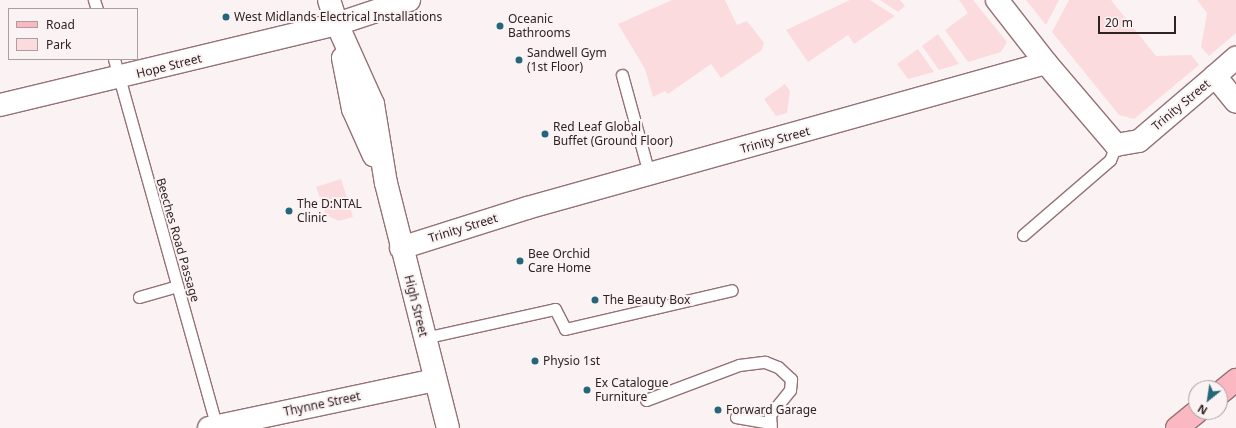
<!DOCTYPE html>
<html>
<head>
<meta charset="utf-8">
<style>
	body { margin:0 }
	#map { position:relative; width:1236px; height:428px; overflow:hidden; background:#fbf3f3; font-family:"Noto Sans",sans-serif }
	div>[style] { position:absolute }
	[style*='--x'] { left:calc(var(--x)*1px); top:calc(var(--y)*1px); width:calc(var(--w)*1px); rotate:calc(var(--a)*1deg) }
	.green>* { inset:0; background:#fbdbde }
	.roads { filter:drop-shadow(1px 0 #947175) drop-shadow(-1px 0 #947175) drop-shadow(0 1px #947175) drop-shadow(0 -1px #947175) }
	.lane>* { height:11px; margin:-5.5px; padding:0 5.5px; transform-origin:5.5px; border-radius:5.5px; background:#fff }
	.street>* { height:22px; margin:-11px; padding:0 11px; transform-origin:11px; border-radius:11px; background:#fff }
	.secondary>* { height:22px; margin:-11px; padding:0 11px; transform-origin:11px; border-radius:11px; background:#fff }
	.primary>* { height:22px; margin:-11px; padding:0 11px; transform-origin:11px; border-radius:11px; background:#fcb8c2 }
	.dots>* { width:11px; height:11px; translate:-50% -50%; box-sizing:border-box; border:2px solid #fbf3f3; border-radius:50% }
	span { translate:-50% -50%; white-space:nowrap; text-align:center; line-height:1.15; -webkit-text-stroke:4px #fbf3f3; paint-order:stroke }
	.poi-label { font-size:12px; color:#312224 }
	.left { translate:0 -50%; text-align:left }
	.street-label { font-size:12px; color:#312224 }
	.legend { position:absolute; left:8px; top:8px; width:130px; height:52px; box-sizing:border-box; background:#fbf3f3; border:1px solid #aa9fa0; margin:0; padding:5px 7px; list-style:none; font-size:12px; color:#312224 }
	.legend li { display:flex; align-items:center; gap:8px; height:20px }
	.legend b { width:20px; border:1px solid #aa9fa0 }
	.north { position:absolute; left:1188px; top:380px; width:40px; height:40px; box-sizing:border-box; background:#fbf3f3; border:1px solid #aa9fa0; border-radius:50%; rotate:210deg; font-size:11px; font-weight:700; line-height:16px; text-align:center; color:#312224 }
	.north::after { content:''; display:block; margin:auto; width:14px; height:18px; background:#25677a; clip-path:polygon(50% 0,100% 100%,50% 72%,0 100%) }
	.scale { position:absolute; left:1098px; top:16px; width:78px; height:18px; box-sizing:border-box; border:2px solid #312224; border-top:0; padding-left:5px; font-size:12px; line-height:14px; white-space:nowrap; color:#312224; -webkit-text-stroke:3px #fbf3f3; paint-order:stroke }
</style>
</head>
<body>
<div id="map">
	<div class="green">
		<i style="clip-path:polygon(672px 0,725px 0,737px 25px,747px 21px,764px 43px,762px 50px,721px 78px,711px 64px,668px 94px,665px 91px,653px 97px,645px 69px,618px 24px)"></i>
		<i style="clip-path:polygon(850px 0,870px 0,895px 16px,854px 44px,848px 35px,808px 62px,786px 30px)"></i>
		<i style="clip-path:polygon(880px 0,900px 0,905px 6px,898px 12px)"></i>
		<i style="clip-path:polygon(959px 0,973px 0,1007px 42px,1001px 52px,968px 62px,945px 30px,968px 13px)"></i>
		<i style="clip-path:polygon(1026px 0,1059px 0,1046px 25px)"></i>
		<i style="clip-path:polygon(1069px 0,1111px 0,1156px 56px,1191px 55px,1199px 65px,1134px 119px,1119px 115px,1052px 32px)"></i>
		<i style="clip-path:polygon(1197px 0,1236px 0,1236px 33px,1209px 56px,1201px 47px,1207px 13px)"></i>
		<i style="clip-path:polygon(938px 34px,959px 64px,939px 70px,922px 46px)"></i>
		<i style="clip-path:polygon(918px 49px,934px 72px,908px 79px,897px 64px)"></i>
		<i style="clip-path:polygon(785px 84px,790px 91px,787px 113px,776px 116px,764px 99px)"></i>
		<i style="clip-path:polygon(341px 179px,353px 217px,339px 221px,326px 215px,316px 187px)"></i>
	</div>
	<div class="roads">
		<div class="lane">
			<i style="--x:94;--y:0;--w:9;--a:72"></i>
			<i style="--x:114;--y:59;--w:383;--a:74.4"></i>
			<i style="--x:622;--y:75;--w:103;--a:74.7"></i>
			<i style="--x:1023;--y:235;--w:115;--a:-40.8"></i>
			<i style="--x:1110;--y:160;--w:16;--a:-68"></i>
			<i style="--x:139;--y:297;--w:40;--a:-16"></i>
			<i style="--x:424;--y:338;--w:134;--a:-12.5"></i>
			<i style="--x:555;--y:309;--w:22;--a:63"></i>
			<i style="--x:565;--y:329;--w:171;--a:-13.1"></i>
			<i style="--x:646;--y:400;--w:99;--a:-20.6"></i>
			<i style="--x:739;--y:365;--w:26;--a:-7"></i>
			<i style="--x:765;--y:362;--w:14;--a:21"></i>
			<i style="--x:778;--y:367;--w:18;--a:43"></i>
			<i style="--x:791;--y:379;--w:11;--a:95"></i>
			<i style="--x:790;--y:390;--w:32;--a:129"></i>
			<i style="--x:770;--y:415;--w:13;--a:86"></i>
			<i style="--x:736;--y:417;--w:35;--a:10"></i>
		</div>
		<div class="street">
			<i style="--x:997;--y:0;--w:80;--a:52.1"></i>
			<i style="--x:1215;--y:76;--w:28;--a:-41"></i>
			<i style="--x:0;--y:105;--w:347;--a:-13.5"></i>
			<i style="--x:337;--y:24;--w:76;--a:-18.4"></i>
			<i style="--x:401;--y:248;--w:132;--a:-17.6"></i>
			<i style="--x:527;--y:208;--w:539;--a:-15.61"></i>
			<i style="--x:1046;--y:63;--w:108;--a:49.5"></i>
			<i style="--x:1116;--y:145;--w:23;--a:-10"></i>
			<i style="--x:1139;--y:141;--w:100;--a:-40.5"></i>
			<i style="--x:1215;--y:76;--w:33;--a:51"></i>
			<i style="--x:209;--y:428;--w:231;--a:-12"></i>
		</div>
		<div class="secondary">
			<i style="--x:329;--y:0;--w:25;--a:72"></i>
			<i style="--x:337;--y:24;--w:88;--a:65.8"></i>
			<i style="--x:373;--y:104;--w:80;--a:80.7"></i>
			<i style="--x:386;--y:183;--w:253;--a:75.8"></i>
			<i style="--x:343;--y:58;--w:52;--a:78.9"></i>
			<i style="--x:353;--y:109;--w:51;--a:65.9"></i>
		</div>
		<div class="primary">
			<i style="--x:1220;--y:393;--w:21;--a:-39"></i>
			<i style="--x:1177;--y:428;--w:26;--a:-39"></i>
		</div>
	</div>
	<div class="dots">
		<i style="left:226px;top:17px;background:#25677a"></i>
		<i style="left:500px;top:26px;background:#25677a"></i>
		<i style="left:519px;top:60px;background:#25677a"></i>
		<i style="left:545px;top:134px;background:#25677a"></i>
		<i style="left:289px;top:211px;background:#25677a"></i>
		<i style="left:520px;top:261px;background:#25677a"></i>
		<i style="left:595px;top:300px;background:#25677a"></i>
		<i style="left:535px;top:361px;background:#25677a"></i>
		<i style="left:587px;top:390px;background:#25677a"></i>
		<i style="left:718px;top:410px;background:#25677a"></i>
	</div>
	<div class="poi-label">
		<span class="left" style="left:234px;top:17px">West Midlands Electrical Installations</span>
		<span class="left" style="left:508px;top:26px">Oceanic<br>Bathrooms</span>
		<span class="left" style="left:527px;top:60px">Sandwell Gym<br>(1st Floor)</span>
		<span class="left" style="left:553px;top:134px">Red Leaf Global<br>Buffet (Ground Floor)</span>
		<span class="left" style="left:297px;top:211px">The D:NTAL<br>Clinic</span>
		<span class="left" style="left:528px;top:261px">Bee Orchid<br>Care Home</span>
		<span class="left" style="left:603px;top:300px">The Beauty Box</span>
		<span class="left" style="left:543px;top:361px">Physio 1st</span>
		<span class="left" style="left:595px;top:390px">Ex Catalogue<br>Furniture</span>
		<span class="left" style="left:726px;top:410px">Forward Garage</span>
	</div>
	<div class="street-label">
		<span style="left:169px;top:66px;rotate:-14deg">Hope Street</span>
		<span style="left:1181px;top:105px;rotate:-40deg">Trinity Street</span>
		<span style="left:775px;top:140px;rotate:-15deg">Trinity Street</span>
		<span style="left:463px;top:228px;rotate:-17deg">Trinity Street</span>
		<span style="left:178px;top:240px;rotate:74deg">Beeches Road Passage</span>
		<span style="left:416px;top:306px;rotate:76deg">High Street</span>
		<span style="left:322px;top:404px;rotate:-12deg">Thynne Street</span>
	</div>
	<ul class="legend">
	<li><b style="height:5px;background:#fcb8c2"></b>Road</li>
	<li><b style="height:11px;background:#fbdbde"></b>Park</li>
	</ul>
	<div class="north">N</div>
	<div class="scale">20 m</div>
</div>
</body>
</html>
